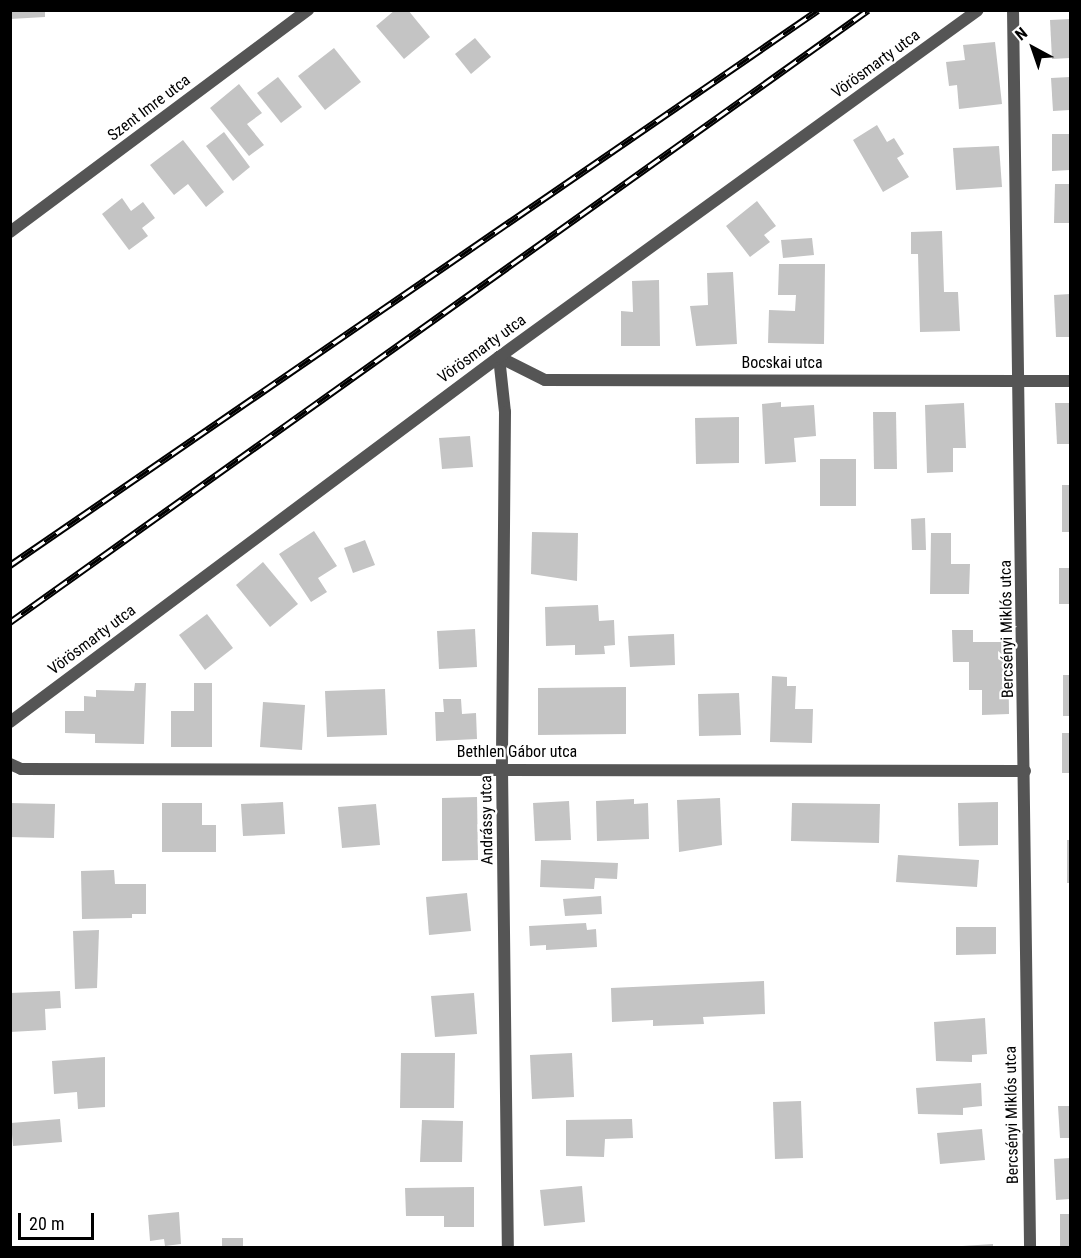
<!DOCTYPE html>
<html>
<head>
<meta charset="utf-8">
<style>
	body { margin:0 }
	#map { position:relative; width:1081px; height:1258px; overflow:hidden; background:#fff; font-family:"Roboto Condensed",sans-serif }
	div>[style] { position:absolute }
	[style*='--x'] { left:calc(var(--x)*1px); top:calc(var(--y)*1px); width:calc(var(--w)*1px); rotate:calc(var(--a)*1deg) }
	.building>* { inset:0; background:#c4c4c4 }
	.street>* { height:12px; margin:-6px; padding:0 6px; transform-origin:6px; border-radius:6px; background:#555 }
	.rail>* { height:7px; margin-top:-3.5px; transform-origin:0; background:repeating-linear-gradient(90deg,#fff 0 14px,#000 0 28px); box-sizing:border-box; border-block:2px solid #000 }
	span { translate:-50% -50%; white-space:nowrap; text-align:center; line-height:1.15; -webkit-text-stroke:4.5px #fff; paint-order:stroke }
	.street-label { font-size:16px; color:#000 }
	.frame { position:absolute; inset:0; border:12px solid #000; pointer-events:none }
	.north { position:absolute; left:1003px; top:18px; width:60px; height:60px; -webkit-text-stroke:4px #fff; paint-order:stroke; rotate:320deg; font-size:16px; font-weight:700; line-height:24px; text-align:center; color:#000 }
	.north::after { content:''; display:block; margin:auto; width:21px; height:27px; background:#000; clip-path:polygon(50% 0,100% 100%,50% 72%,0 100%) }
	.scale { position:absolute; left:18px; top:1213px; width:76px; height:27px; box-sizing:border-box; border:3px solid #000; border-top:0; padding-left:8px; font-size:18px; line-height:21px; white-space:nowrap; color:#000; -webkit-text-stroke:4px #fff; paint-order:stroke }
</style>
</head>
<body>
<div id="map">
	<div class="building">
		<i style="clip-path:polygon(10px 10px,45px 10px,45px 17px,10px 19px)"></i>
		<i style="clip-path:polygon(395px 10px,408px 10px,430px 37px,404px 59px,376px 26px)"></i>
		<i style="clip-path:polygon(1070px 19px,1070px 58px,1052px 59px,1050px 20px)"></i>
		<i style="clip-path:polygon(475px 38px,491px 57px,471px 74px,455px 54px)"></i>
		<i style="clip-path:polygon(995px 42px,1002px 104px,959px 109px,957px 85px,949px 86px,946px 62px,965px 60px,963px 45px)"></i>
		<i style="clip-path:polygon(334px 48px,361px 82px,325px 110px,298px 76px)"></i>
		<i style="clip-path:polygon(278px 77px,302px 107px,281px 123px,257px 93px)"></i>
		<i style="clip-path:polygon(1070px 77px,1070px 110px,1053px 111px,1051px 78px)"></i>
		<i style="clip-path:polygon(239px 84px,262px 113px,247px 124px,264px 145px,249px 156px,210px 108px)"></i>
		<i style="clip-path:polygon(877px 125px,887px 142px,894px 138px,904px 154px,897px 158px,909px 177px,883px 192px,853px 140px)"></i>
		<i style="clip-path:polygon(224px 132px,250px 167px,233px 181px,206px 146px)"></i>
		<i style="clip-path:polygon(1052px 134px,1070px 134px,1070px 170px,1052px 171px)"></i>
		<i style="clip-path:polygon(183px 140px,224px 192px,206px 207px,188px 184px,174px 195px,150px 165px)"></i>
		<i style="clip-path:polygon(999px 146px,1002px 187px,956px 190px,953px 148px)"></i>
		<i style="clip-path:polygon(1055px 184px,1070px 184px,1070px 223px,1054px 223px)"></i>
		<i style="clip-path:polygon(122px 198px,131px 211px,143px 202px,155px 218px,142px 228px,148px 236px,129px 250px,102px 214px)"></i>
		<i style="clip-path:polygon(757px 201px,776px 226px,764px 235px,770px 242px,750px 257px,726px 226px)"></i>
		<i style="clip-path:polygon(942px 231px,944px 292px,958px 292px,960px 331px,920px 332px,918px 254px,911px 254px,911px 232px)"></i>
		<i style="clip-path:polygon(812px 238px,814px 255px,783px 258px,781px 240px)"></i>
		<i style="clip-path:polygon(779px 264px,825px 264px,824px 344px,768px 343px,769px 310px,795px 311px,796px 295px,778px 295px)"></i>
		<i style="clip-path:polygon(733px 272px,737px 344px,696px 346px,690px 306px,708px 305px,707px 273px)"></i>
		<i style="clip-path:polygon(659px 280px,660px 346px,621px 346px,621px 311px,633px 312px,632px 281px)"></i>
		<i style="clip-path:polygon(1070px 294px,1070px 337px,1056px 337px,1054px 295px)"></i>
		<i style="clip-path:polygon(781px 402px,781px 407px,814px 405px,816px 436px,794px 438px,796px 462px,765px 464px,762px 404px)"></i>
		<i style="clip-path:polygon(964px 403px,966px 448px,953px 448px,953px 472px,927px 473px,925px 405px)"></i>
		<i style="clip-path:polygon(1055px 403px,1070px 403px,1070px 444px,1057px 444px)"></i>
		<i style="clip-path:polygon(873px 412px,896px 412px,897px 469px,874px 469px)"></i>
		<i style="clip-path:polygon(739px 417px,739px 463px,696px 464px,695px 418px)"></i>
		<i style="clip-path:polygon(470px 436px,473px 467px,442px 469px,439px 438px)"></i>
		<i style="clip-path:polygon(820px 459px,856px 459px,856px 506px,820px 506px)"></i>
		<i style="clip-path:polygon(1062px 485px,1070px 485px,1070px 532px,1062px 532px)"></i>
		<i style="clip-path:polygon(925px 518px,926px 550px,912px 550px,911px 519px)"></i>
		<i style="clip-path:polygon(314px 531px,337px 566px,318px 578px,327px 592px,311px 602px,279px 554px)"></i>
		<i style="clip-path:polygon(532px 532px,578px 533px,577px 581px,531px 574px)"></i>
		<i style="clip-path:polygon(931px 533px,951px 533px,951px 564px,970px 564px,969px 594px,930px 594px)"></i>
		<i style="clip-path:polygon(365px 540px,375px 565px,353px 573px,344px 548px)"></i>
		<i style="clip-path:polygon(263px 562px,298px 604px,270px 627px,236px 585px)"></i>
		<i style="clip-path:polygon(1059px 568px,1070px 568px,1070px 604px,1059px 604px)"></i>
		<i style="clip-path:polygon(598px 605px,599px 621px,614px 620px,615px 645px,604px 646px,605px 654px,575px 655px,575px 645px,546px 646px,545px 607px)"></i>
		<i style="clip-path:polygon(207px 614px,233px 648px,205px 670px,179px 635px)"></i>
		<i style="clip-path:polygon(475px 629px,477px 667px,439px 669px,437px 631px)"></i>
		<i style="clip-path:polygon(952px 630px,973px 630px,973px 642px,1008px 642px,1009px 714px,982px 715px,982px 690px,969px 690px,969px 662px,953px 662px)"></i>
		<i style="clip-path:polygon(674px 634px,675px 665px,630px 667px,628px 636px)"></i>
		<i style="clip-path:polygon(1063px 675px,1070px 675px,1070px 716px,1063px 716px)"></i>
		<i style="clip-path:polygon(772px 676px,787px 677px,787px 686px,796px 686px,795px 709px,813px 709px,812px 743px,770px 742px)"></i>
		<i style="clip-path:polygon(135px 683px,146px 683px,144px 744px,95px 743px,95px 734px,65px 733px,65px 711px,84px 711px,84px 696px,96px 697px,96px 690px,134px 691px)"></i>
		<i style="clip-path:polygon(194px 683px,212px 683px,212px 747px,171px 747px,171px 711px,194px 711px)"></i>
		<i style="clip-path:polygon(626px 687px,626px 734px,538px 735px,538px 688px)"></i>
		<i style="clip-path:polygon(385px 689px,387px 735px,327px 737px,325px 691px)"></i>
		<i style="clip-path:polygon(739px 693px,741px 735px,699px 736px,698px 694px)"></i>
		<i style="clip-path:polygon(443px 699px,461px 699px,462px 714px,476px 713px,477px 739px,436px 741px,435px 712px,444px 712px)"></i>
		<i style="clip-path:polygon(263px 702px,305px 705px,302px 750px,260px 747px)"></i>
		<i style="clip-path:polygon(1062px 733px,1070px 733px,1070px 773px,1062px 773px)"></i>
		<i style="clip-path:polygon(477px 797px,478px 860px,442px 861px,442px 798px)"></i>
		<i style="clip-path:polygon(720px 798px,722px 845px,679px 852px,677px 800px)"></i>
		<i style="clip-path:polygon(634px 799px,634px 804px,648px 803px,649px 839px,597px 841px,596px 801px)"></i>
		<i style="clip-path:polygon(569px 801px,571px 840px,535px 841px,533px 803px)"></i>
		<i style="clip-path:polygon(283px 802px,285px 834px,243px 836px,241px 804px)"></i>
		<i style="clip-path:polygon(998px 802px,998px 845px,959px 846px,958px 803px)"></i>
		<i style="clip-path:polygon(10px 803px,55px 804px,54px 838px,10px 837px)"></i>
		<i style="clip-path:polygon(162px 803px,202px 803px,202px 825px,216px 825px,216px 852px,162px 852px)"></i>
		<i style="clip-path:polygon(792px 803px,880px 804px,879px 843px,791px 841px)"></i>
		<i style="clip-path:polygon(376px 804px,380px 845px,342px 848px,338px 807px)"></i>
		<i style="clip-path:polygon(1067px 840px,1070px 840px,1070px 883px,1067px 883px)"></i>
		<i style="clip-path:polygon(898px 855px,979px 860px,977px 887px,896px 882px)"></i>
		<i style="clip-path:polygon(541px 860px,618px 863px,617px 879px,595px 878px,594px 889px,540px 887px)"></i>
		<i style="clip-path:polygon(114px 870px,115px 884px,146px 884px,146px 914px,132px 914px,132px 918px,82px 919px,81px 871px)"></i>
		<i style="clip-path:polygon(467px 893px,471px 931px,429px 935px,426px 897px)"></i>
		<i style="clip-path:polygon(601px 896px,602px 914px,565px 916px,563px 899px)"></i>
		<i style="clip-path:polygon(586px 923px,587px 930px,596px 929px,597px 947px,546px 950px,546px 945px,530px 946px,529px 926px)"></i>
		<i style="clip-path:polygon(956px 927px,996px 927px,996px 954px,956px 955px)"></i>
		<i style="clip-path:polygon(99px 930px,97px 988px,75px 989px,73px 931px)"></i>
		<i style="clip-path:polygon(764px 981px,765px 1014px,703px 1017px,704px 1024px,653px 1026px,653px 1020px,612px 1022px,611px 988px)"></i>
		<i style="clip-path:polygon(60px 991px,61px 1008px,45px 1009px,46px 1030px,10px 1032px,10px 993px)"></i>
		<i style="clip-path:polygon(474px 993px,477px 1034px,435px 1037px,431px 996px)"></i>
		<i style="clip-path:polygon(985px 1018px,987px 1054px,972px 1055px,972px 1062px,936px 1061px,934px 1022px)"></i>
		<i style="clip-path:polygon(401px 1053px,455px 1053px,454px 1108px,400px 1108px)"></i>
		<i style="clip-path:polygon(572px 1053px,574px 1097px,532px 1099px,530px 1055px)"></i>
		<i style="clip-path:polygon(105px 1057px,105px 1107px,78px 1109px,77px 1092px,54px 1094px,52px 1061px)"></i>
		<i style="clip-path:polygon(981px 1083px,982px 1106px,963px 1108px,963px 1115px,918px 1114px,916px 1088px)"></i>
		<i style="clip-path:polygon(801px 1101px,803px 1158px,775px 1159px,773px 1102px)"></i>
		<i style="clip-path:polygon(1058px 1106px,1070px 1106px,1070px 1138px,1060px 1138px)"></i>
		<i style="clip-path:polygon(60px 1119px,62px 1142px,13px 1146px,11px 1123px)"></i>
		<i style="clip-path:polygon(632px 1119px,633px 1138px,605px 1139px,604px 1157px,566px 1156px,566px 1120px)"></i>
		<i style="clip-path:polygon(422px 1120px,463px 1121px,462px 1162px,420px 1162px)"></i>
		<i style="clip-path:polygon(982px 1129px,985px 1160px,940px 1164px,937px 1133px)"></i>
		<i style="clip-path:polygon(1070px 1158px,1070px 1199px,1056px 1200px,1054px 1159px)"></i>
		<i style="clip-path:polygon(582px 1186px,585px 1222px,544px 1226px,540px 1190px)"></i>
		<i style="clip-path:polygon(474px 1187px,474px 1227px,444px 1227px,444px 1216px,406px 1216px,405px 1188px)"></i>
		<i style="clip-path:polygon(179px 1212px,181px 1244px,165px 1246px,164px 1239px,150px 1241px,148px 1215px)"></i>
		<i style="clip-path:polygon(1060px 1214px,1070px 1214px,1070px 1248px,1060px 1248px)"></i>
		<i style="clip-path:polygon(222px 1238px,243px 1238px,243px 1248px,222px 1248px)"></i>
		<i style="clip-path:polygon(993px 1244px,993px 1248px,962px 1248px,962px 1246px)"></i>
	</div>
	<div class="street">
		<i style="--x:1013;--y:10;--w:1238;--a:89.21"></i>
		<i style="--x:10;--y:232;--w:372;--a:-36.7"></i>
		<i style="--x:499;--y:357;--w:55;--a:83.8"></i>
		<i style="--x:505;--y:412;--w:356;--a:90.5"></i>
		<i style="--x:502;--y:768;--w:480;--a:89.3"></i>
		<i style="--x:499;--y:357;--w:51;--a:26.6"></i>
		<i style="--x:545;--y:380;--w:525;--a:0.11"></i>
		<i style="--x:10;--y:722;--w:610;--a:-36.74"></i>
		<i style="--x:499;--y:357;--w:591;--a:-35.92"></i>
		<i style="--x:10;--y:764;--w:12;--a:24"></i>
		<i style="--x:21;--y:769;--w:1004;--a:0.11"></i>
	</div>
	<div class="rail">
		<i style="--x:10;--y:565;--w:980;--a:-34.48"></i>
		<i style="--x:10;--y:622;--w:1054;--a:-35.5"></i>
	</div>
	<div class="street-label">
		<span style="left:876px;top:64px;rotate:-36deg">Vörösmarty utca</span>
		<span style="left:149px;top:108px;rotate:-37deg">Szent Imre utca</span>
		<span style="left:482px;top:349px;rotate:-36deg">Vörösmarty utca</span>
		<span style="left:782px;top:363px">Bocskai utca</span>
		<span style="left:1007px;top:629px;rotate:-91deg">Bercsényi Miklós utca</span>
		<span style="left:92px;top:640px;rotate:-37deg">Vörösmarty utca</span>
		<span style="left:517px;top:752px">Bethlen Gábor utca</span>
		<span style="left:487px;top:820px;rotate:-91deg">Andrássy utca</span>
		<span style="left:1012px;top:1115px;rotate:-91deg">Bercsényi Miklós utca</span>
	</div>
	<div class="frame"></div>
	<div class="north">N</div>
	<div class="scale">20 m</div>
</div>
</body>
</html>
